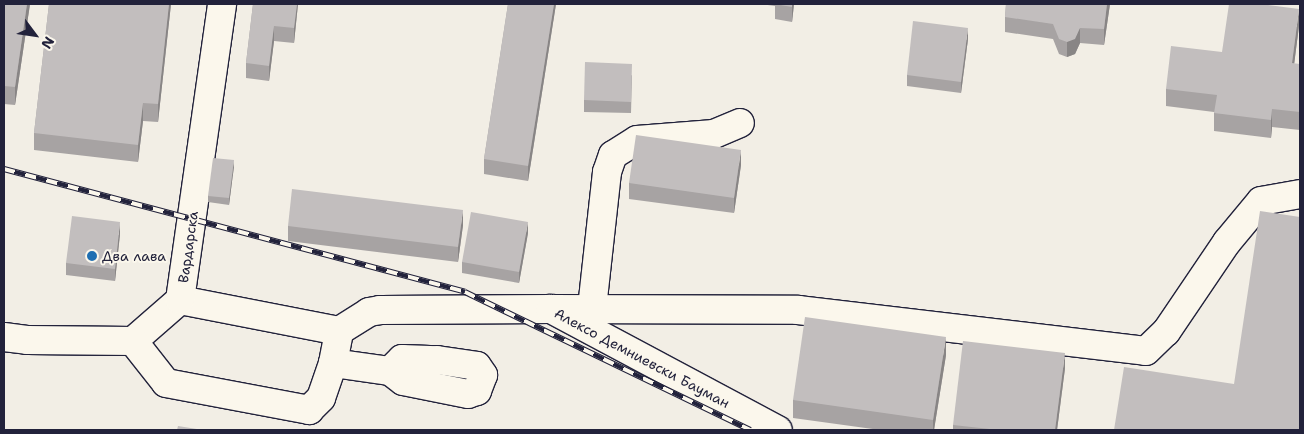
<!DOCTYPE html>
<html>
<head>
<meta charset="utf-8">
<style>
	body { margin:0 }
	#map { position:relative; width:1304px; height:434px; overflow:hidden; background:#f2eee5; font-family:"Shantell Sans",sans-serif }
	div>[style] { position:absolute }
	[style*='--x'] { left:calc(var(--x)*1px); top:calc(var(--y)*1px); width:calc(var(--w)*1px); rotate:calc(var(--a)*1deg) }
	.roads { filter:drop-shadow(1px 0 #22223b) drop-shadow(-1px 0 #22223b) drop-shadow(0 1px #22223b) drop-shadow(0 -1px #22223b) }
	.minor>* { height:28px; margin:-14px; padding:0 14px; transform-origin:14px; border-radius:14px; background:#fbf7ec }
	.rail>* { height:5.5px; margin-top:-2.75px; transform-origin:0; background:repeating-linear-gradient(90deg,#fbf7ec 0 11px,#22223b 0 22px); box-sizing:border-box; border-block:1px solid #22223b }
	.wall>* { inset:0; background:#a7a3a3 }
	.shaded-wall>* { inset:0; background:#888585 }
	.building>* { inset:0; background:#c2bebe }
	.dots>* { width:14px; height:14px; translate:-50% -50%; box-sizing:border-box; border:2px solid #fbf7ec; border-radius:50% }
	span { translate:-50% -50%; white-space:nowrap; text-align:center; line-height:1.15; -webkit-text-stroke:4px #fbf7ec; paint-order:stroke }
	.street-label { font-size:14px; color:#22223b }
	.poi-label { font-size:14px; color:#22223b }
	.left { translate:0 -50%; text-align:left }
	.frame { position:absolute; inset:0; border:5px solid #22223b; pointer-events:none }
	.north { position:absolute; left:10px; top:10px; width:50px; height:50px; -webkit-text-stroke:4px #fbf7ec; paint-order:stroke; rotate:121deg; font-size:14px; font-weight:700; line-height:20px; text-align:center; color:#22223b }
	.north::after { content:''; display:block; margin:auto; width:18px; height:22px; background:#22223b; clip-path:polygon(50% 0,100% 100%,50% 72%,0 100%) }
</style>
</head>
<body>
<div id="map">
	<div class="roads">
		<div class="minor">
			<i style="--x:180;--y:300;--w:162;--a:11"></i>
			<i style="--x:339;--y:331;--w:36;--a:-32"></i>
			<i style="--x:369;--y:312;--w:11;--a:-10"></i>
			<i style="--x:380;--y:310;--w:171;--a:-0.3"></i>
			<i style="--x:551;--y:309;--w:257;--a:28.1"></i>
			<i style="--x:592;--y:308;--w:137;--a:-83.7"></i>
			<i style="--x:607;--y:172;--w:18;--a:-71"></i>
			<i style="--x:613;--y:155;--w:28;--a:-32"></i>
			<i style="--x:637;--y:140;--w:77;--a:-4.5"></i>
			<i style="--x:714;--y:134;--w:28;--a:-23"></i>
			<i style="--x:551;--y:309;--w:247;--a:0.2"></i>
			<i style="--x:798;--y:310;--w:350;--a:6.7"></i>
			<i style="--x:1146;--y:351;--w:28;--a:-44"></i>
			<i style="--x:1166;--y:332;--w:109;--a:-55.9"></i>
			<i style="--x:1227;--y:242;--w:53;--a:-50.3"></i>
			<i style="--x:1261;--y:201;--w:40;--a:-10"></i>
			<i style="--x:4;--y:337;--w:23;--a:7"></i>
			<i style="--x:27;--y:340;--w:106;--a:0.5"></i>
			<i style="--x:133;--y:341;--w:62;--a:-41.1"></i>
			<i style="--x:180;--y:300;--w:299;--a:-81.9"></i>
			<i style="--x:133;--y:341;--w:53;--a:51.8"></i>
			<i style="--x:166;--y:383;--w:146;--a:10.7"></i>
			<i style="--x:309;--y:410;--w:17;--a:-45"></i>
			<i style="--x:321;--y:398;--w:37;--a:-71"></i>
			<i style="--x:333;--y:363;--w:33;--a:-79"></i>
			<i style="--x:333;--y:363;--w:58;--a:8"></i>
			<i style="--x:390;--y:371;--w:17;--a:-45"></i>
			<i style="--x:402;--y:359;--w:35;--a:2"></i>
			<i style="--x:437;--y:360;--w:40;--a:8.5"></i>
			<i style="--x:477;--y:366;--w:11;--a:56"></i>
			<i style="--x:483;--y:375;--w:17;--a:111"></i>
			<i style="--x:477;--y:391;--w:9;--a:162"></i>
			<i style="--x:468;--y:394;--w:66;--a:-168.7"></i>
			<i style="--x:403;--y:381;--w:16;--a:-142"></i>
		</div>
	</div>
	<div class="rail">
		<i style="--x:4;--y:169;--w:477;--a:14.9"></i>
		<i style="--x:465;--y:292;--w:317;--a:25.8"></i>
	</div>
	<div class="wall">
		<i style="clip-path:polygon(4px 4px,30px 4px,15px 105px,4px 104px)"></i>
		<i style="clip-path:polygon(49px 4px,171px 4px,158px 122px,143px 121px,138px 162px,34px 150px,34px 133px)"></i>
		<i style="clip-path:polygon(253px 4px,298px 4px,294px 43px,274px 41px,269px 81px,246px 78px,246px 63px)"></i>
		<i style="clip-path:polygon(508px 4px,556px 4px,528px 181px,484px 174px,484px 159px)"></i>
		<i style="clip-path:polygon(761px 4px,794px 4px,792px 22px,775px 19px,775px 6px)"></i>
		<i style="clip-path:polygon(1006px 4px,1110px 4px,1104px 45px,1080px 43px,1075px 54px,1067px 57px,1059px 54px,1053px 39px,1005px 32px,1005px 17px)"></i>
		<i style="clip-path:polygon(1299px 26px,1294px 64px,1300px 64px,1300px 130px,1272px 127px,1271px 138px,1214px 131px,1214px 112px,1166px 106px,1166px 89px,1222px 52px)"></i>
		<i style="clip-path:polygon(968px 39px,961px 93px,907px 86px,907px 75px)"></i>
		<i style="clip-path:polygon(632px 75px,631px 113px,584px 112px,584px 100px)"></i>
		<i style="clip-path:polygon(741px 165px,734px 213px,629px 199px,629px 183px)"></i>
		<i style="clip-path:polygon(234px 166px,229px 205px,208px 202px,208px 196px)"></i>
		<i style="clip-path:polygon(463px 225px,458px 262px,288px 241px,288px 226px)"></i>
		<i style="clip-path:polygon(528px 233px,519px 283px,462px 273px,462px 262px)"></i>
		<i style="clip-path:polygon(120px 234px,115px 281px,66px 275px,66px 263px)"></i>
		<i style="clip-path:polygon(946px 355px,934px 430px,880px 430px,793px 418px,793px 400px)"></i>
		<i style="clip-path:polygon(1065px 368px,1057px 430px,953px 430px,953px 425px)"></i>
	</div>
	<div class="shaded-wall">
		<i style="clip-path:polygon(27px 4px,30px 4px,15px 105px,15px 87px)"></i>
		<i style="clip-path:polygon(169px 4px,171px 4px,158px 122px,158px 104px)"></i>
		<i style="clip-path:polygon(297px 4px,298px 4px,294px 43px,294px 28px)"></i>
		<i style="clip-path:polygon(554px 4px,556px 4px,528px 181px,528px 166px)"></i>
		<i style="clip-path:polygon(792px 4px,794px 4px,792px 22px)"></i>
		<i style="clip-path:polygon(1107px 4px,1110px 4px,1104px 45px,1104px 29px)"></i>
		<i style="clip-path:polygon(1299px 9px,1299px 26px,1292px 81px,1292px 63px)"></i>
		<i style="clip-path:polygon(274px 26px,274px 41px,269px 81px,269px 66px)"></i>
		<i style="clip-path:polygon(968px 28px,968px 39px,961px 93px,961px 82px)"></i>
		<i style="clip-path:polygon(1080px 28px,1080px 43px,1075px 54px,1067px 57px,1067px 42px)"></i>
		<i style="clip-path:polygon(143px 103px,143px 121px,138px 162px,138px 145px)"></i>
		<i style="clip-path:polygon(1272px 109px,1272px 127px,1271px 138px,1271px 120px)"></i>
		<i style="clip-path:polygon(741px 150px,741px 165px,734px 213px,734px 198px)"></i>
		<i style="clip-path:polygon(234px 160px,234px 166px,229px 205px,229px 198px)"></i>
		<i style="clip-path:polygon(463px 210px,463px 225px,458px 262px,458px 247px)"></i>
		<i style="clip-path:polygon(120px 222px,120px 234px,115px 281px,115px 269px)"></i>
		<i style="clip-path:polygon(528px 222px,528px 233px,519px 283px,519px 272px)"></i>
		<i style="clip-path:polygon(946px 337px,946px 355px,934px 430px,933px 430px,933px 420px)"></i>
		<i style="clip-path:polygon(1065px 353px,1065px 368px,1057px 430px,1055px 430px)"></i>
	</div>
	<div class="building">
		<i style="clip-path:polygon(4px 4px,27px 4px,15px 87px,4px 86px)"></i>
		<i style="clip-path:polygon(49px 4px,169px 4px,158px 104px,143px 103px,138px 145px,34px 133px)"></i>
		<i style="clip-path:polygon(253px 4px,297px 4px,294px 28px,274px 26px,269px 66px,246px 63px)"></i>
		<i style="clip-path:polygon(508px 4px,554px 4px,528px 166px,484px 159px)"></i>
		<i style="clip-path:polygon(775px 4px,792px 4px,792px 7px)"></i>
		<i style="clip-path:polygon(1006px 4px,1107px 4px,1104px 29px,1080px 28px,1075px 39px,1067px 42px,1059px 39px,1053px 24px,1005px 17px)"></i>
		<i style="clip-path:polygon(1229px 4px,1260px 4px,1299px 9px,1292px 63px,1300px 64px,1300px 112px,1272px 109px,1271px 120px,1214px 113px,1217px 95px,1166px 89px,1171px 46px,1222px 52px)"></i>
		<i style="clip-path:polygon(913px 21px,968px 28px,961px 82px,907px 75px)"></i>
		<i style="clip-path:polygon(585px 62px,632px 64px,631px 102px,584px 100px)"></i>
		<i style="clip-path:polygon(636px 135px,741px 150px,734px 198px,629px 183px)"></i>
		<i style="clip-path:polygon(213px 158px,234px 160px,229px 198px,208px 196px)"></i>
		<i style="clip-path:polygon(292px 189px,463px 210px,458px 247px,288px 226px)"></i>
		<i style="clip-path:polygon(1260px 211px,1300px 217px,1300px 430px,1114px 430px,1124px 367px,1234px 384px)"></i>
		<i style="clip-path:polygon(471px 212px,528px 222px,519px 272px,462px 262px)"></i>
		<i style="clip-path:polygon(72px 216px,120px 222px,115px 269px,66px 263px)"></i>
		<i style="clip-path:polygon(805px 317px,946px 337px,933px 420px,793px 400px)"></i>
		<i style="clip-path:polygon(963px 341px,1065px 353px,1055px 430px,999px 430px,953px 425px)"></i>
		<i style="clip-path:polygon(178px 426px,203px 430px,177px 430px)"></i>
	</div>
	<div class="dots">
		<i style="left:92px;top:256px;background:#1f6fb2"></i>
	</div>
	<div class="street-label">
		<span style="left:188px;top:247px;rotate:-82deg">Вардарска</span>
		<span style="left:642px;top:358px;rotate:28deg">Алексо Демниевски Бауман</span>
	</div>
	<div class="poi-label">
		<span class="left" style="left:102px;top:256px">Два лава</span>
	</div>
	<div class="frame"></div>
	<div class="north">N</div>
</div>
</body>
</html>
